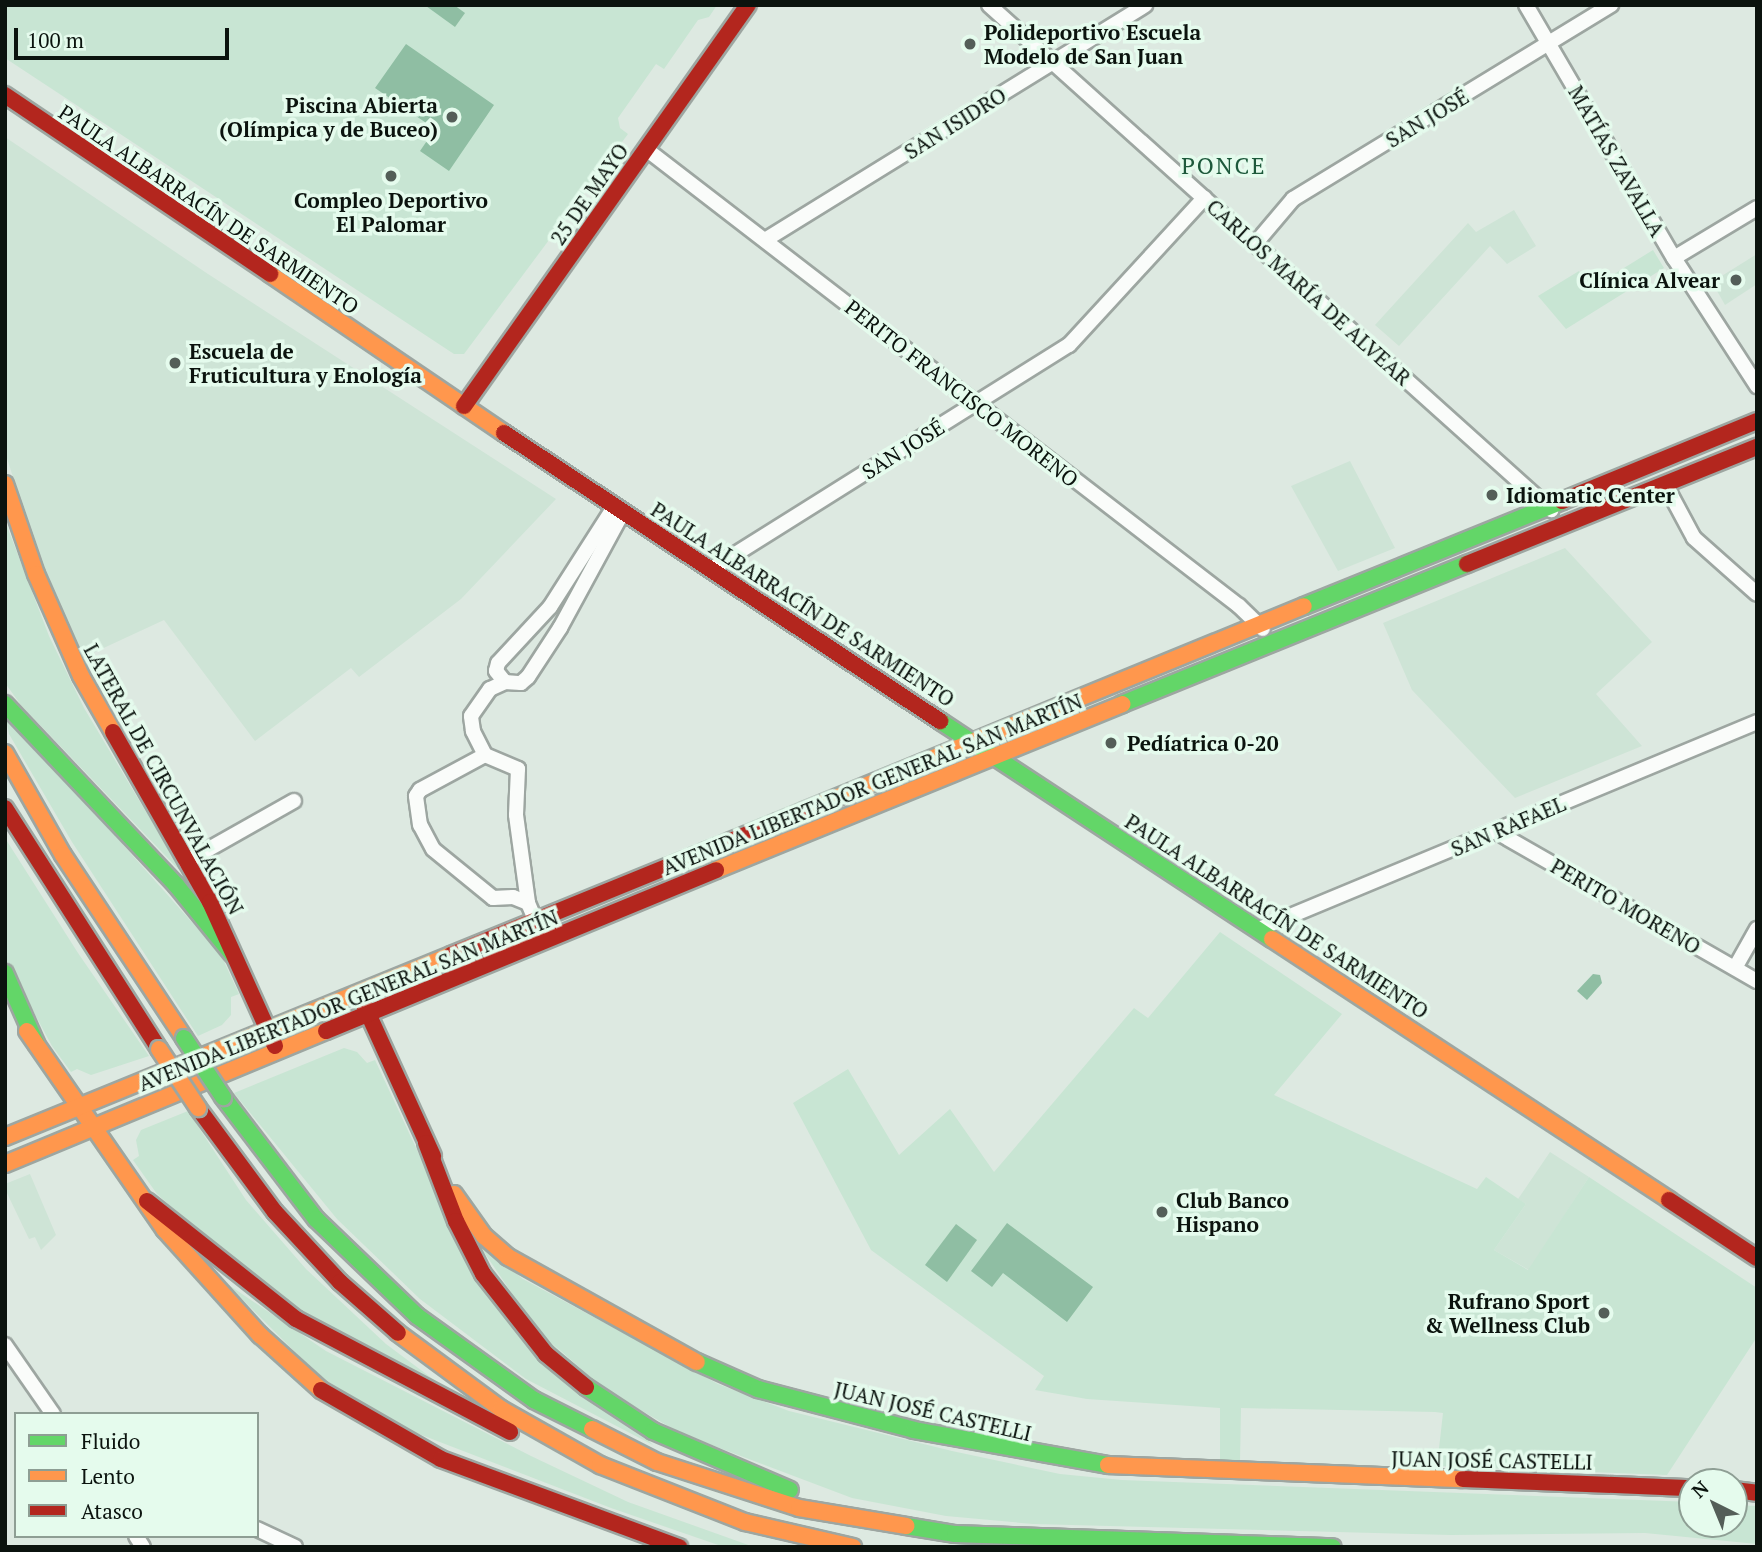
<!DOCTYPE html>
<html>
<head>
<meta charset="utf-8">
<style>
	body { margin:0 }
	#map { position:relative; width:1762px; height:1552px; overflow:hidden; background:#dde9e1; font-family:"PT Serif",serif }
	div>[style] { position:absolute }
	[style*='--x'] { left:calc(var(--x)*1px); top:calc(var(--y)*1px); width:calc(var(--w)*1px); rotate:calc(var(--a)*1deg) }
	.built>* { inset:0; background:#cee4d6 }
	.green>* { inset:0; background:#c8e5d3 }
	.water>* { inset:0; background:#8fbea3 }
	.roads { filter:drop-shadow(2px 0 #9da6a1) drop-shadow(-2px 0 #9da6a1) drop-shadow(0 2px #9da6a1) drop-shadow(0 -2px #9da6a1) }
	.street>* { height:14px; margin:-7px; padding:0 7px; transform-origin:7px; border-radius:7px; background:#fafcfa }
	.fast>* { height:16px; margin:-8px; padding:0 8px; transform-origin:8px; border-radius:8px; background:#63d668 }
	.slow>* { height:16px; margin:-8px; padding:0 8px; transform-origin:8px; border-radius:8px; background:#ff974d }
	.jam>* { height:16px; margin:-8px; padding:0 8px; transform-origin:8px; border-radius:8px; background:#b3261e }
	.bridges { filter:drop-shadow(2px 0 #9da6a1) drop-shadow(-2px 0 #9da6a1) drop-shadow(0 2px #9da6a1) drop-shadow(0 -2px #9da6a1) }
	.fast-bridge>* { height:16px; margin:-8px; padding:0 8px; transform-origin:8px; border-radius:8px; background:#63d668 }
	.slow-bridge>* { height:16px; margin:-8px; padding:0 8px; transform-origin:8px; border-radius:8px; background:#ff974d }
	.dots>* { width:19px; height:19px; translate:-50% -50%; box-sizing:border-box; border:4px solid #e5fbed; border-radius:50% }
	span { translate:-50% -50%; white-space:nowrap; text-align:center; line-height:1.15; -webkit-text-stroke:7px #e5fbed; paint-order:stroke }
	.poi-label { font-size:21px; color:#0b130e; font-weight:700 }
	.left { translate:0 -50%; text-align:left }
	.right { translate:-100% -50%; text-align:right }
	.street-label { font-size:21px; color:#0b130e }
	.neighbourhood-label { font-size:23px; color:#1d593b; letter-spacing:2px }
	.frame { position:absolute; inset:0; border:7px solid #0b130e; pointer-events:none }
	.legend { position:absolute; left:14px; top:1412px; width:245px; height:126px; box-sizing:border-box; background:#e5fbed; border:2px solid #8e9e94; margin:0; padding:9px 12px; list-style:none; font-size:21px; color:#0b130e }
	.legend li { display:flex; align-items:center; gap:14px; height:35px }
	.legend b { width:35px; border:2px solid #8e9e94 }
	.north { position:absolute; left:1678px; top:1468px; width:70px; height:70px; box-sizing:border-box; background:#e5fbed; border:2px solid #8e9e94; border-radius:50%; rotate:317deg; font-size:19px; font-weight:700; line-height:28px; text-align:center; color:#0b130e }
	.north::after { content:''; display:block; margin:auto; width:24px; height:32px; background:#545e58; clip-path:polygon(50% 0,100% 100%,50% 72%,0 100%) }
	.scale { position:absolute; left:14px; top:28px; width:215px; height:32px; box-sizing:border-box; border:4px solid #0b130e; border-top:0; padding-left:9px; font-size:21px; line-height:24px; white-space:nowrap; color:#0b130e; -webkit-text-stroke:5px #e5fbed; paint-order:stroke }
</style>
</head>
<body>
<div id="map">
	<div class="built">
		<i style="clip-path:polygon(5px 137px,208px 274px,556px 499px,461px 599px,359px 677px,351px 668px,255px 741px,164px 620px,82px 658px,33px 540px,5px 452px)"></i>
		<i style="clip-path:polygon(1514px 210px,1536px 246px,1507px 264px,1490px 246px,1399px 346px,1375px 325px,1468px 223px,1476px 232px)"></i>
		<i style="clip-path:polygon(1757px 254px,1757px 284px,1725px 305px,1712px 282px)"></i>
		<i style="clip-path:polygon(1350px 461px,1395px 548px,1338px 571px,1291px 486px)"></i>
		<i style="clip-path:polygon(1565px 548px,1652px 642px,1596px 694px,1642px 746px,1515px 798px,1412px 690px,1383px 623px)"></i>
		<i style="clip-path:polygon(1550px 1152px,1589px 1177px,1529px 1270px,1494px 1250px,1526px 1204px,1518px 1199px)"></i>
		<i style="clip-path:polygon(30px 1174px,56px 1235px,41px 1250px,35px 1237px,29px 1239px,5px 1189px,5px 1184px)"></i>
	</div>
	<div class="green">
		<i style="clip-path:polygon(5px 5px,717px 5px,709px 17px,698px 20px,664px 69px,656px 64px,618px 118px,620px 128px,628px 134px,464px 354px,454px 354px,5px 58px)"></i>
		<i style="clip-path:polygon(1653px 250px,1664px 268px,1566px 329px,1538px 296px,1579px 271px,1590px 289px)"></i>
		<i style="clip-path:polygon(5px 521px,49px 636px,84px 708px,183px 874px,21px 705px,5px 683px)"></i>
		<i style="clip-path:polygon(5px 712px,221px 955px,239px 994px,231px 997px,231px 1015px,222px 1025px,198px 1036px,72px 842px,9px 734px)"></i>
		<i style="clip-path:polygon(5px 838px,78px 953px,149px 1056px,91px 1075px,77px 1069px,71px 1072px,52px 1046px,5px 959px)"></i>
		<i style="clip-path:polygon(1220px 932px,1342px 1014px,1274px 1095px,1477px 1189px,1486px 1177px,1526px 1204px,1494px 1250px,1528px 1270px,1589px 1177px,1757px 1288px,1757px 1337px,1667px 1475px,1437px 1466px,1443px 1413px,1435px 1412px,1241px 1408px,1240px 1462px,1220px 1461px,1220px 1408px,1087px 1399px,1035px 1390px,1044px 1376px,871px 1250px,793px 1103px,848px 1069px,899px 1155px,950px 1109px,994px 1172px,1134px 1008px,1148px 1018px)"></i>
		<i style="clip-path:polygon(344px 1048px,357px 1052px,367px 1063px,375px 1060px,467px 1257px,653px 1445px,526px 1379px,420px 1299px,337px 1219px,234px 1093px)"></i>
		<i style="clip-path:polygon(188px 1111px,246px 1200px,306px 1269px,386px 1344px,457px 1397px,276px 1300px,157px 1194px,133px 1160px,139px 1156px,136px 1140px,141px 1130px)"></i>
		<i style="clip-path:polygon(477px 1242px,523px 1279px,718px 1384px,789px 1411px,952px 1451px,1060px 1474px,1122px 1480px,1692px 1502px,1692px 1524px,1734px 1524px,1734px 1505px,1757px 1506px,1757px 1544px,1645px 1533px,1451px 1535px,1033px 1524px,946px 1516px,852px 1498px,680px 1433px,603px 1388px,537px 1330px)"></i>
		<i style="clip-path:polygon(226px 1283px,326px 1351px,531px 1456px,628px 1502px,754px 1547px,724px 1547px,611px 1508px,406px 1429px,319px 1376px)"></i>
	</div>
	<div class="water">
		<i style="clip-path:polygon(454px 5px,465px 13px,455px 27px,426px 6px)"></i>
		<i style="clip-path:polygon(406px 44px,494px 105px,449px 171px,420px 151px,435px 129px,375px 88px)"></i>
		<i style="clip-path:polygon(1593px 974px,1600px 975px,1602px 983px,1587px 1000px,1577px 991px)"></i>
		<i style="clip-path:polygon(1007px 1223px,1093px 1287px,1067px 1322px,1003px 1273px,992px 1287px,971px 1271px)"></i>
		<i style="clip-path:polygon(956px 1224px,977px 1240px,947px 1282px,925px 1265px)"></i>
	</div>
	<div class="roads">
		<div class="street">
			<i style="--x:989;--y:5;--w:756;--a:41.94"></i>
			<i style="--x:1526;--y:5;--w:293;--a:59.7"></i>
			<i style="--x:1674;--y:258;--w:153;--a:57"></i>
			<i style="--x:646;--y:149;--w:749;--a:37.62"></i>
			<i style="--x:1239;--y:606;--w:33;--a:44"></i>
			<i style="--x:765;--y:240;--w:447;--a:-31.7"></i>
			<i style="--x:1255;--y:244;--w:59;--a:-49.8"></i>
			<i style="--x:1293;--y:199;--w:373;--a:-31.4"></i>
			<i style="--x:1674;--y:258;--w:97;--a:-31.1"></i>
			<i style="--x:1665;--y:484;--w:61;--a:61.8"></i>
			<i style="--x:1694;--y:538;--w:84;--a:41.6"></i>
			<i style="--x:614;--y:507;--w:119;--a:122.6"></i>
			<i style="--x:550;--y:607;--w:76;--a:132.9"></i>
			<i style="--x:498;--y:663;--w:8;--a:104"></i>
			<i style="--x:496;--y:671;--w:14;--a:51"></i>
			<i style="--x:505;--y:682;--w:16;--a:4"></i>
			<i style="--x:521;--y:683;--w:9;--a:-41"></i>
			<i style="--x:528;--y:677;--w:59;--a:-56.9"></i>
			<i style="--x:560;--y:628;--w:132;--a:-61.5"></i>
			<i style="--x:710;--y:570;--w:424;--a:-32.1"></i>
			<i style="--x:1069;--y:345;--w:200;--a:-47.4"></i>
			<i style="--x:485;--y:755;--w:27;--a:-117"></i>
			<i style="--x:473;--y:731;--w:15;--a:-98"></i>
			<i style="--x:471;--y:716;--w:33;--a:-55"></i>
			<i style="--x:490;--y:689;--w:17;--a:-25"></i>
			<i style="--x:1495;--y:831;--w:302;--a:29.8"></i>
			<i style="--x:186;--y:862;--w:124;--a:-29.5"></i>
			<i style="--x:528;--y:903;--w:16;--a:-158"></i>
			<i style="--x:513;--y:897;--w:20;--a:177"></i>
			<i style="--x:493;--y:898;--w:77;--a:-140.8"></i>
			<i style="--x:433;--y:849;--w:27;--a:-118"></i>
			<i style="--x:420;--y:825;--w:29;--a:-98"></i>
			<i style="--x:416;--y:796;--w:7;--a:-56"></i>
			<i style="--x:420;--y:790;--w:74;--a:-28.3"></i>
			<i style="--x:485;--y:755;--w:36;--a:23"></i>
			<i style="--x:518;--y:769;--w:46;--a:92.5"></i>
			<i style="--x:516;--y:815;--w:89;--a:82.2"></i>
			<i style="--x:528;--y:903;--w:26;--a:67"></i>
			<i style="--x:1259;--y:929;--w:539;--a:-22.57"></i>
			<i style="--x:1735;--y:968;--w:45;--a:-60.6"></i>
			<i style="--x:5;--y:1345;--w:84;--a:55.2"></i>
			<i style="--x:257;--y:1529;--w:42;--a:25.3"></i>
			<i style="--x:136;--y:1536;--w:13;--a:58"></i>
		</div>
		<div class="fast">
			<i style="--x:1304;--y:606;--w:279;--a:-22.1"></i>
			<i style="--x:5;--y:704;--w:249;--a:46.6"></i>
			<i style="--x:176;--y:885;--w:89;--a:50.9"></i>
			<i style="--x:1122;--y:704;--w:372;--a:-22.1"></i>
			<i style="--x:940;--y:721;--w:397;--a:33.3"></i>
			<i style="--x:5;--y:973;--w:77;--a:66.1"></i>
			<i style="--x:223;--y:1097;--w:153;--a:52.7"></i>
			<i style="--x:316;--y:1219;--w:140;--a:43.8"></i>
			<i style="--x:417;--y:1316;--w:144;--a:35.7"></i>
			<i style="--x:534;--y:1400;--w:65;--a:26.6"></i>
			<i style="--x:697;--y:1362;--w:67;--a:23.9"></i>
			<i style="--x:758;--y:1389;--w:161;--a:14.7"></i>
			<i style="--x:914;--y:1430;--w:197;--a:10.2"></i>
			<i style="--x:586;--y:1387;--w:80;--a:33.3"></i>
			<i style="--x:653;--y:1431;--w:149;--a:23.3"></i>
			<i style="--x:906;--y:1526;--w:50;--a:9.3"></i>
			<i style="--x:955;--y:1534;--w:378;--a:2"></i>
		</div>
		<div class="slow">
			<i style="--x:270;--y:274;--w:283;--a:34.2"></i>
			<i style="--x:5;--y:484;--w:95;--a:71"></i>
			<i style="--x:36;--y:574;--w:111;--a:66.2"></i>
			<i style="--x:81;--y:676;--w:64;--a:60.3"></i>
			<i style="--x:5;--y:753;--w:117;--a:60.4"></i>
			<i style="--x:63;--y:855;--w:219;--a:56.5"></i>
			<i style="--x:804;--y:811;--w:540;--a:-22.29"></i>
			<i style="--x:716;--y:870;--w:439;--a:-22.2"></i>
			<i style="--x:1272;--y:939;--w:475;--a:33.3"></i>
			<i style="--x:27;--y:1031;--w:242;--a:55.3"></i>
			<i style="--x:165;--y:1230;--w:142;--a:47.9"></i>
			<i style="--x:260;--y:1335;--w:82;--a:42"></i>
			<i style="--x:5;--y:1137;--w:482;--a:-22.2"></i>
			<i style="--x:5;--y:1164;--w:347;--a:-22.5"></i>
			<i style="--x:454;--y:1194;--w:52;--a:54.5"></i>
			<i style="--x:484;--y:1236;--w:32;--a:41"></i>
			<i style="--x:508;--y:1257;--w:216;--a:29.1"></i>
			<i style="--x:398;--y:1333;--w:128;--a:36.4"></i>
			<i style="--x:501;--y:1409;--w:114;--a:29.5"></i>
			<i style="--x:600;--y:1465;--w:156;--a:21.5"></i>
			<i style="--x:745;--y:1522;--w:111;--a:13"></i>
			<i style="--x:592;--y:1429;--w:73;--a:26.9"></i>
			<i style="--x:657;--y:1462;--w:149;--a:17.9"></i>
			<i style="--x:799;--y:1508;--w:109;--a:9.5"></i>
			<i style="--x:1108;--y:1465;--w:355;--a:2.3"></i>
		</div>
		<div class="jam">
			<i style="--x:5;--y:95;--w:320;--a:34"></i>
			<i style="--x:464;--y:406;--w:491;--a:-54.7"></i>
			<i style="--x:504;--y:433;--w:523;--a:33.45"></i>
			<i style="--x:1562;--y:501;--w:211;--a:-22.3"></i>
			<i style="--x:1467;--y:564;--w:313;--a:-22"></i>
			<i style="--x:113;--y:732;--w:196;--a:60.3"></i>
			<i style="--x:210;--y:902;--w:158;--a:65.7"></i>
			<i style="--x:5;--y:808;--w:286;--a:57.4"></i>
			<i style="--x:451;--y:955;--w:381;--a:-22.2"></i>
			<i style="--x:361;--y:998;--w:174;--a:65.5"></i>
			<i style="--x:326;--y:1031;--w:422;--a:-22.4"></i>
			<i style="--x:198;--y:1108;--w:129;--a:53.5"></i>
			<i style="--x:275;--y:1212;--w:96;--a:47.1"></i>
			<i style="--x:340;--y:1282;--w:77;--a:41.3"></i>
			<i style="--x:426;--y:1143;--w:84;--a:69"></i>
			<i style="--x:456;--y:1221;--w:59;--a:63"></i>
			<i style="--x:483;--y:1274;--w:102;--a:51.8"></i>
			<i style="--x:546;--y:1354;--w:52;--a:39.5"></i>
			<i style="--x:1669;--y:1200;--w:105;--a:33.4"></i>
			<i style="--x:147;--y:1201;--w:190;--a:38.4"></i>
			<i style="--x:296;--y:1319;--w:242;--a:27.8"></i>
			<i style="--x:321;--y:1390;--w:138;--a:29.9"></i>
			<i style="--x:441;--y:1459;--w:254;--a:20.3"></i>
			<i style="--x:1463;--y:1479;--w:229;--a:2.3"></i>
			<i style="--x:1734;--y:1490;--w:23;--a:7"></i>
		</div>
	</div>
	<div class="bridges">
		<div class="fast-bridge">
			<i style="--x:184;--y:1038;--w:71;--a:56.5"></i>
		</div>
		<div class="slow-bridge">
			<i style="--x:159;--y:1049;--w:71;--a:56.5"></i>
		</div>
	</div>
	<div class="dots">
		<i style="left:970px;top:44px;background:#545e58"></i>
		<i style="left:452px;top:117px;background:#545e58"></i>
		<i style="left:391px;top:176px;background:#545e58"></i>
		<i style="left:1736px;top:280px;background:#545e58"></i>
		<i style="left:175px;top:363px;background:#545e58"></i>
		<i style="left:1492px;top:495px;background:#545e58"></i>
		<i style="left:1111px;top:743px;background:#545e58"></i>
		<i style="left:1162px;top:1212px;background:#545e58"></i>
		<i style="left:1604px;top:1313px;background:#545e58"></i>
	</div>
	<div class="poi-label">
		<span class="left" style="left:984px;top:44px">Polideportivo Escuela<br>Modelo de San Juan</span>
		<span class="right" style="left:438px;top:117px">Piscina Abierta<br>(Olímpica y de Buceo)</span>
		<span style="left:391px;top:212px">Compleo Deportivo<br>El Palomar</span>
		<span class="right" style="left:1720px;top:280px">Clínica Alvear</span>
		<span class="left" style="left:189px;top:363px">Escuela de<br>Fruticultura y Enología</span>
		<span class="left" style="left:1506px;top:495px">Idiomatic Center</span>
		<span class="left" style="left:1127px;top:743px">Pedíatrica 0-20</span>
		<span class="left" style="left:1176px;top:1212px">Club Banco<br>Hispano</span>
		<span class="right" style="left:1590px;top:1313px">Rufrano Sport<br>&amp; Wellness Club</span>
	</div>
	<div class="street-label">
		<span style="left:1427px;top:118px;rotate:-31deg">SAN JOSÉ</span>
		<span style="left:955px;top:123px;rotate:-32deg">SAN ISIDRO</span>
		<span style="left:1617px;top:161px;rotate:60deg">MATÍAS ZAVALLA</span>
		<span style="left:589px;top:194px;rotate:-55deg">25 DE MAYO</span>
		<span style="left:209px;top:209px;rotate:34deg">PAULA ALBARRACÍN DE SARMIENTO</span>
		<span style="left:1309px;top:292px;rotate:42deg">CARLOS MARÍA DE ALVEAR</span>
		<span style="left:962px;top:393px;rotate:38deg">PERITO FRANCISCO MORENO</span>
		<span style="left:903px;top:449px;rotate:-32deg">SAN JOSÉ</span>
		<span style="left:803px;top:604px;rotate:33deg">PAULA ALBARRACÍN DE SARMIENTO</span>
		<span style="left:164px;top:779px;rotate:61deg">LATERAL DE CIRCUNVALACIÓN</span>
		<span style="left:872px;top:784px;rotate:-22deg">AVENIDA LIBERTADOR GENERAL SAN MARTÍN</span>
		<span style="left:1508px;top:826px;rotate:-23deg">SAN RAFAEL</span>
		<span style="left:1626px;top:906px;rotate:30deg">PERITO MORENO</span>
		<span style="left:1277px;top:916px;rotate:33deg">PAULA ALBARRACÍN DE SARMIENTO</span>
		<span style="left:348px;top:1000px;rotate:-22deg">AVENIDA LIBERTADOR GENERAL SAN MARTÍN</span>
		<span style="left:933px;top:1411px;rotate:13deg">JUAN JOSÉ CASTELLI</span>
		<span style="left:1492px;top:1460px;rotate:1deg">JUAN JOSÉ CASTELLI</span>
	</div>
	<div class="neighbourhood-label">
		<span style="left:1224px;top:166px">PONCE</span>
	</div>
	<div class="frame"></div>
	<ul class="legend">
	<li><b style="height:9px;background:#63d668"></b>Fluido</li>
	<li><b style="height:9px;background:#ff974d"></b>Lento</li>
	<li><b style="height:9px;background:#b3261e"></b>Atasco</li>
	</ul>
	<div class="north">N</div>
	<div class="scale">100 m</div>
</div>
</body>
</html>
